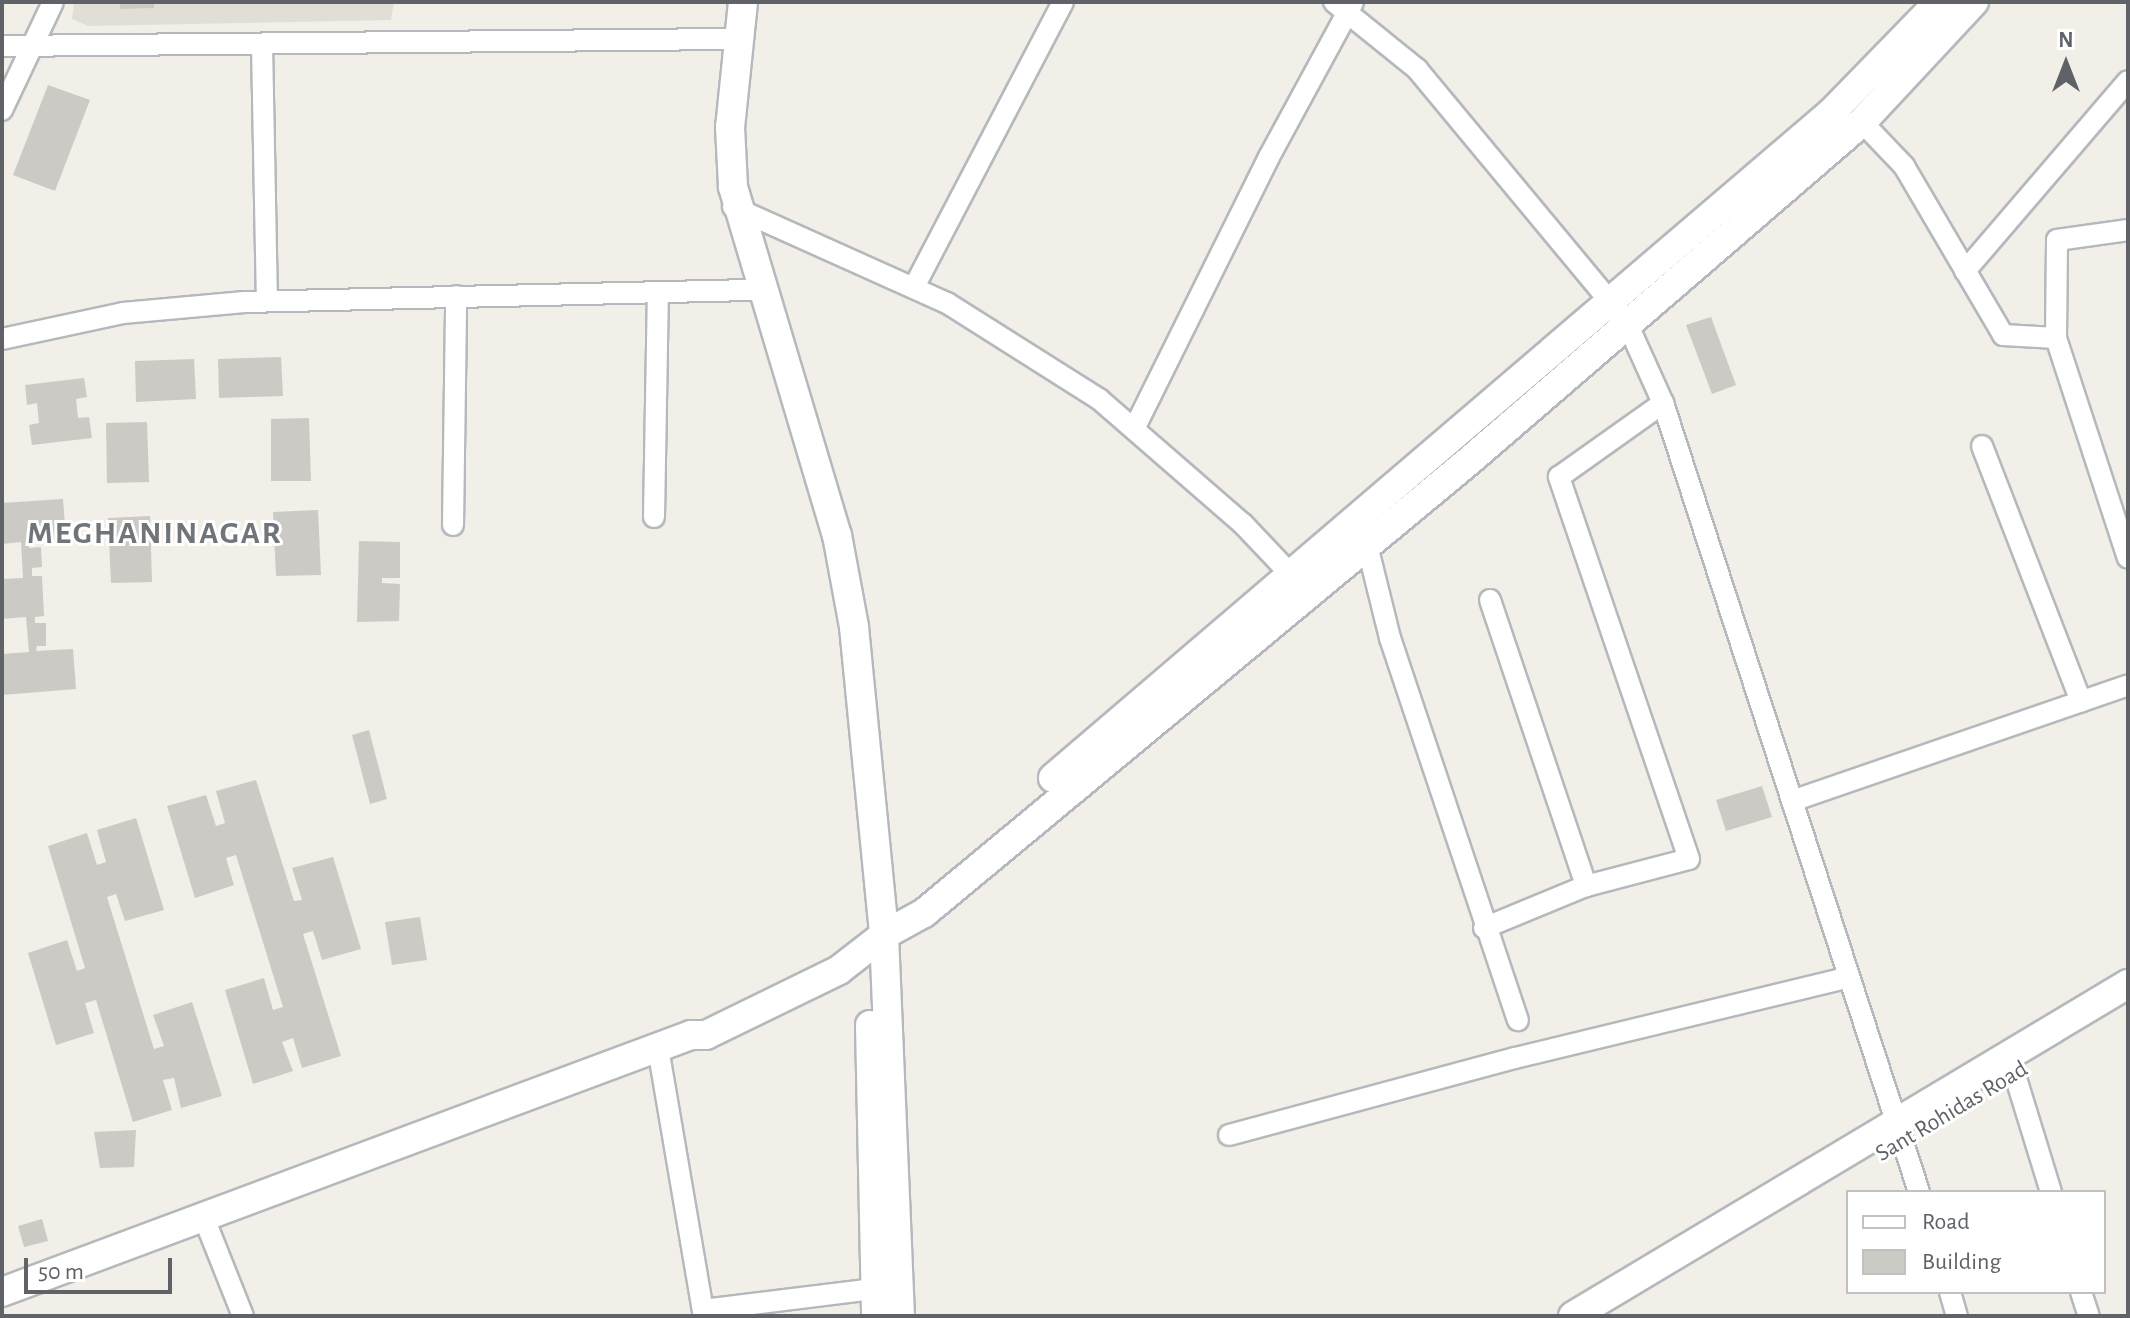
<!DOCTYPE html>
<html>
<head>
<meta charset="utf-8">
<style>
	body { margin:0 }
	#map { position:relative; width:2130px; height:1318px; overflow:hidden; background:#f1efe8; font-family:"Alegreya Sans",sans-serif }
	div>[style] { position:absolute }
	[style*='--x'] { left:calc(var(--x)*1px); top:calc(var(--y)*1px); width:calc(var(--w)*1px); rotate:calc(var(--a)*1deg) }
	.education>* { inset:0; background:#e1ded6 }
	.building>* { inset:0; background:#cccac5 }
	.roads { filter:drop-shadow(2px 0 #b5b8bc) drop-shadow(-2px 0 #b5b8bc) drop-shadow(0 2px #b5b8bc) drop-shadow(0 -2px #b5b8bc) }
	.street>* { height:20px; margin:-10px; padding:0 10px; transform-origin:10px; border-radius:10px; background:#fff }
	.secondary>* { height:28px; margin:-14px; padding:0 14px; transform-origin:14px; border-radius:14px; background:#fff }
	span { translate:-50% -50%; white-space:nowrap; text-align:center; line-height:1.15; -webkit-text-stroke:6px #fff; paint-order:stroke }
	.street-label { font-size:24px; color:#5f6368 }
	.district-label { font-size:32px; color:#70757a; font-weight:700; letter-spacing:2px }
	.frame { position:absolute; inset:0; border:4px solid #5f6368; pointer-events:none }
	.legend { position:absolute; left:1846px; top:1190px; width:260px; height:104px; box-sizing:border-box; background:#fff; border:2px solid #bfc1c3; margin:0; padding:10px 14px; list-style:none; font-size:24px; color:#5f6368 }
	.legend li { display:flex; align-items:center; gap:16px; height:40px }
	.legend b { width:40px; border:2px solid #bfc1c3 }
	.north { position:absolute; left:2026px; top:24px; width:80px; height:80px; -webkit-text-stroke:6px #fff; paint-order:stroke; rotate:0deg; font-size:22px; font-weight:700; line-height:32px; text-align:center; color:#5f6368 }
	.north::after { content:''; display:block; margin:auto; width:28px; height:36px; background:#5f6368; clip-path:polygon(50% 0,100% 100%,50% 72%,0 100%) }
	.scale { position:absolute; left:24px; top:1258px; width:148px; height:36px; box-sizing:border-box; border:4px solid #5f6368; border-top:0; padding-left:10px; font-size:24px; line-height:28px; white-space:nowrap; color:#5f6368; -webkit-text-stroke:6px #fff; paint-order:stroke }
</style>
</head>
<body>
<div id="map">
	<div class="education">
		<i style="clip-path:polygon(74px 2px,394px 2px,391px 20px,88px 26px,72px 19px)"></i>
	</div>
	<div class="building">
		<i style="clip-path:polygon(120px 2px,154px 2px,154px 8px,120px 9px)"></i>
		<i style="clip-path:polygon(48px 85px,90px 100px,55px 191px,13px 175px)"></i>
		<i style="clip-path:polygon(1711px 317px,1736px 385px,1712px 394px,1686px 325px)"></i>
		<i style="clip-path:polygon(281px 357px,283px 396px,219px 398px,218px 359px)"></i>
		<i style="clip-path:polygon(194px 359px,196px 399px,136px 402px,135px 361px)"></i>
		<i style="clip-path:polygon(84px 378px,87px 397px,76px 399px,78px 418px,89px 417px,92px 438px,32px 445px,29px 425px,39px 423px,37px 403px,27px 405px,25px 385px)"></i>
		<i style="clip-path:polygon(309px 418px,311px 481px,271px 481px,271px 419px)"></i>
		<i style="clip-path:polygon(147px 422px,149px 482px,107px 483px,106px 423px)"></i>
		<i style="clip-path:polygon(63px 499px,66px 540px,29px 542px,29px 548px,41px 547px,42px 567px,32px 568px,32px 576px,42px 576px,44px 616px,35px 617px,35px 623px,46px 623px,46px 646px,37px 646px,36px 651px,73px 649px,76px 689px,2px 695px,2px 654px,29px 652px,26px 617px,2px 619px,2px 579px,23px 578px,21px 542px,2px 544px,2px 503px)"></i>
		<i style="clip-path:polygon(318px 510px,321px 575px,276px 576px,273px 512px)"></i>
		<i style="clip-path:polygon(150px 516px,152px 582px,111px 583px,108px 518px)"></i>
		<i style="clip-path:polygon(359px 541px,400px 542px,400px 578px,382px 578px,382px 583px,400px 584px,399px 621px,357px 622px)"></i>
		<i style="clip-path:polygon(369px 730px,387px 799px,370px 804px,352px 735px)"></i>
		<i style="clip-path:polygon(256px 780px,294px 901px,302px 900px,292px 868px,333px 857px,361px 949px,322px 960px,313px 931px,303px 934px,341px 1056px,302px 1068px,293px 1038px,282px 1042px,293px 1071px,253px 1084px,225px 990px,264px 978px,273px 1010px,283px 1007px,236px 855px,226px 858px,234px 885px,195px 898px,167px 806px,206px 795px,216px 826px,225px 823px,216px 791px)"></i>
		<i style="clip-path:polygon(1762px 786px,1772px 817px,1726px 831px,1716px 800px)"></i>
		<i style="clip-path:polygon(136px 818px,164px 910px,125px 921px,116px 894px,107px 897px,154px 1049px,164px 1046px,153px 1015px,192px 1002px,222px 1096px,181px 1108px,174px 1078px,163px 1080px,172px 1110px,133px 1122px,96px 1000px,85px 1003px,94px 1033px,56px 1045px,28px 953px,67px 940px,77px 971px,85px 968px,48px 846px,87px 833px,97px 865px,106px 862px,97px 830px)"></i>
		<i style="clip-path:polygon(420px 917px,427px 960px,392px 965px,385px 922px)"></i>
		<i style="clip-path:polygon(136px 1130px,134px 1167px,100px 1168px,94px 1132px)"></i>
		<i style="clip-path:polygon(42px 1219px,48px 1241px,24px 1247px,18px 1226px)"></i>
	</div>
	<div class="roads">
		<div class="street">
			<i style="--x:1334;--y:2;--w:107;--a:38.9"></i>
			<i style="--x:1417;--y:69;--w:327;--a:50.3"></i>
			<i style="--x:1626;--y:321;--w:90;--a:65.7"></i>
			<i style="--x:1663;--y:403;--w:829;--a:72.02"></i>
			<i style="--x:262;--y:44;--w:257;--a:88.9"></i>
			<i style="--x:2;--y:46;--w:725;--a:-0.55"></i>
			<i style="--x:2;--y:110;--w:119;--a:-64.7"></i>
			<i style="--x:1862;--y:122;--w:61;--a:46.3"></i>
			<i style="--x:1904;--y:166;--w:196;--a:59.6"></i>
			<i style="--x:2003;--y:335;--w:53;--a:3.2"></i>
			<i style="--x:2056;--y:338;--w:231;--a:71.9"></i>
			<i style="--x:733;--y:207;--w:235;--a:24.2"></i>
			<i style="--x:947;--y:303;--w:180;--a:32.3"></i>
			<i style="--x:1099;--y:399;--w:191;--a:41"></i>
			<i style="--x:1243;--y:524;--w:81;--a:46.5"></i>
			<i style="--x:1965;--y:271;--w:250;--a:-49.4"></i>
			<i style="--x:914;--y:287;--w:322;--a:-62.4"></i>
			<i style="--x:2056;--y:338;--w:98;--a:-89.4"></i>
			<i style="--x:2057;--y:240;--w:72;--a:-8"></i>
			<i style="--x:2;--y:339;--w:124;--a:-12.1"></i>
			<i style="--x:123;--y:313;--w:122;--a:-5.2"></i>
			<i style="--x:245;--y:302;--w:507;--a:-1.36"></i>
			<i style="--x:1134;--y:429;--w:304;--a:-63.6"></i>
			<i style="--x:1269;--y:157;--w:176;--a:-61.5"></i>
			<i style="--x:1982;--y:446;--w:274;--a:68.8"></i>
			<i style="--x:654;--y:517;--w:225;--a:-89"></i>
			<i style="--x:453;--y:525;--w:229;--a:-89.2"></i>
			<i style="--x:1367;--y:545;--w:96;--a:76.1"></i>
			<i style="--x:1390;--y:638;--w:403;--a:71.5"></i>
			<i style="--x:1490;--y:600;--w:302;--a:71.4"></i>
			<i style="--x:1792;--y:801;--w:355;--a:-19"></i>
			<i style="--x:1484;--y:928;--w:110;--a:-22.4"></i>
			<i style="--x:1586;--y:886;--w:106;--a:-14.7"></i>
			<i style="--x:1689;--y:859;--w:404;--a:-108.8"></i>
			<i style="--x:1559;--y:477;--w:128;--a:-35.4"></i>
			<i style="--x:658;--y:1048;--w:272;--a:80.3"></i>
			<i style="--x:2015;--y:1075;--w:122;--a:72.9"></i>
			<i style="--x:1229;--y:1135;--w:296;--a:-15.1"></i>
			<i style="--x:1515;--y:1058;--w:341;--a:-13.6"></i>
			<i style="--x:204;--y:1218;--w:105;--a:68.3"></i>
			<i style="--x:1950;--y:1292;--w:25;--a:74"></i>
			<i style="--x:2081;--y:1292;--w:25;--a:72"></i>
			<i style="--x:703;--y:1310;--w:173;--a:-7"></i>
		</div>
		<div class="secondary">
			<i style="--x:743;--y:2;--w:126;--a:95.9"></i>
			<i style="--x:730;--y:127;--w:60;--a:87.1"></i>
			<i style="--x:733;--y:187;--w:363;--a:73.4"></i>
			<i style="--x:837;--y:535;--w:94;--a:79.5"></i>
			<i style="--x:854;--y:627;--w:309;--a:84.4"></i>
			<i style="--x:884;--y:935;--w:381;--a:87.6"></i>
			<i style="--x:1053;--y:778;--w:1025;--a:-40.53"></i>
			<i style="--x:1832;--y:112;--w:153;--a:-45.8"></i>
			<i style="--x:870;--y:1025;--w:291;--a:88.8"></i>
			<i style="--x:2;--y:1292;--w:735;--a:-20.46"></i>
			<i style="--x:691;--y:1035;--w:15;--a:0"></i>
			<i style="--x:706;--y:1035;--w:148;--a:-26"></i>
			<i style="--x:839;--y:970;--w:57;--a:-37.9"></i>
			<i style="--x:884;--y:935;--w:46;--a:-28.8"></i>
			<i style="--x:924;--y:913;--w:709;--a:-39.68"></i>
			<i style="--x:1470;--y:460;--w:518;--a:-40.77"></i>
			<i style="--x:1862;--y:122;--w:164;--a:-47"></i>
			<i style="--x:1573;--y:1316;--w:647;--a:-30.89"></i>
		</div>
	</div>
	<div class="street-label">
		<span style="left:1952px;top:1112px;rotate:-31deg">Sant Rohidas Road</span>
	</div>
	<div class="district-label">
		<span style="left:155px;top:533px">MEGHANINAGAR</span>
	</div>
	<div class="frame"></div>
	<ul class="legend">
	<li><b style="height:10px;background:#fff"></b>Road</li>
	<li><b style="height:22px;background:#cccac5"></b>Building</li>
	</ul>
	<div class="north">N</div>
	<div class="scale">50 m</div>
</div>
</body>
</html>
